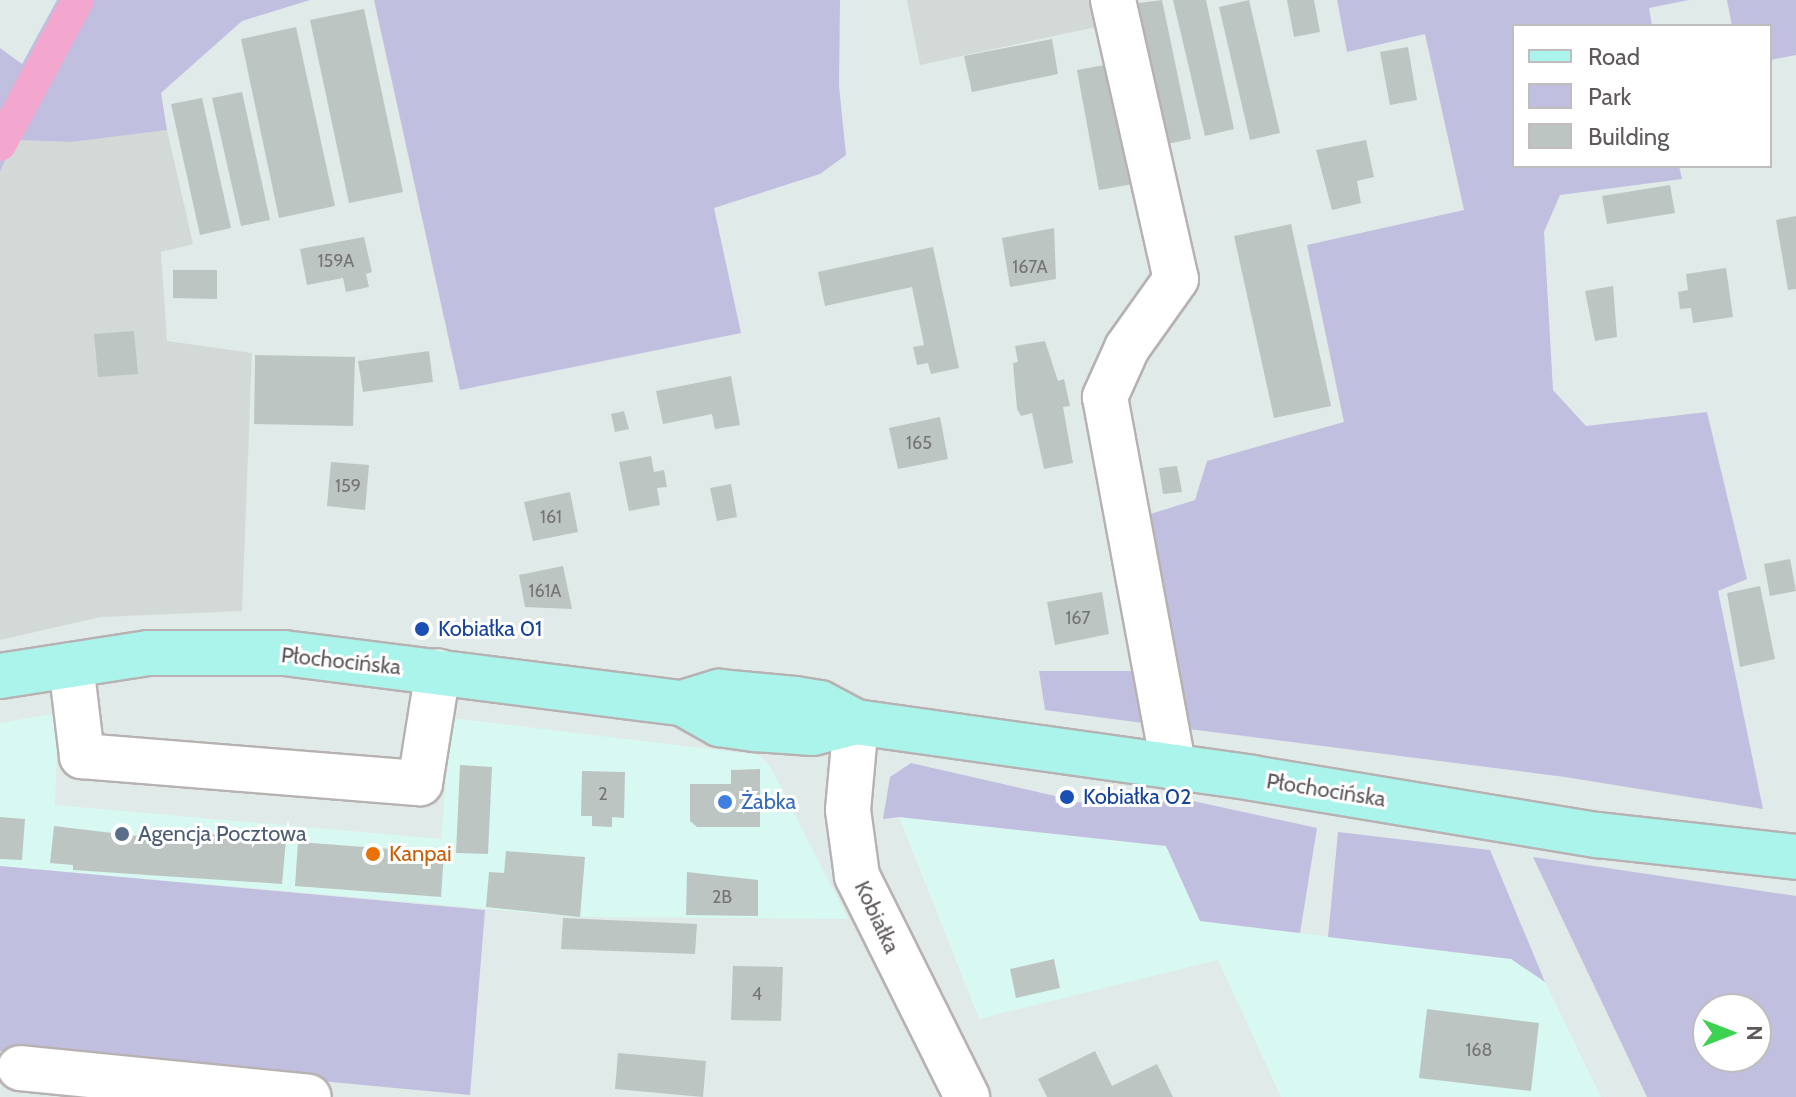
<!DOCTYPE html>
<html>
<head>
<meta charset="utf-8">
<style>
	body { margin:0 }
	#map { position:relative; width:1796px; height:1097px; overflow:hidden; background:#e0eae8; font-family:Cabin,sans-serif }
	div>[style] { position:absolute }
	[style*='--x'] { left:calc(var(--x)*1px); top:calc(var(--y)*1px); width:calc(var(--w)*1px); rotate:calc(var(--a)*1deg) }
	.commercial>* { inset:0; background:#d7f9f2 }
	.industrial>* { inset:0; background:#d3d9d7 }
	.green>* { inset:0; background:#c1bfdf }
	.canal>* { height:32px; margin:-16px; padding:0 16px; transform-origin:16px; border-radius:16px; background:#f4a7ce }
	.building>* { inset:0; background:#bdc5c3 }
	.roads { filter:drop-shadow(2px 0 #b7b1b2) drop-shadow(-2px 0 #b7b1b2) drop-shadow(0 2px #b7b1b2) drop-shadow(0 -2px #b7b1b2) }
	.minor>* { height:44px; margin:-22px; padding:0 22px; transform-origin:22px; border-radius:22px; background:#fff }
	.major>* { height:44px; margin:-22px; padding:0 22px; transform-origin:22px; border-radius:22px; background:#abf4ec }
	.dots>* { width:22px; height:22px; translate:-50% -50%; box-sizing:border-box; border:4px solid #fff; border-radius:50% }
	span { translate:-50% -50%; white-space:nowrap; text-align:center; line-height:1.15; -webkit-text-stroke:6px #fff; paint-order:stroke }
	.number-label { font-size:18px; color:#767476 }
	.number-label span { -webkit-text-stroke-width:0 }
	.transit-label { font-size:22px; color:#164399 }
	.left { translate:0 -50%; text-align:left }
	.street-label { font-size:22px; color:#5f595c }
	.shop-label { font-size:22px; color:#366cbe }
	.service-label { font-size:22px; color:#4e5e75 }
	.food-label { font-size:22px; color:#c56008 }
	.legend { position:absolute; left:1512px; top:24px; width:260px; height:144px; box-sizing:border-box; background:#fff; border:2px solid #bfbdbe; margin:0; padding:10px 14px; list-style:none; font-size:24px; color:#5f595c }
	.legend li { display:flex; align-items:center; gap:16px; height:40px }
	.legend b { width:40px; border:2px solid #bfbdbe }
	.north { position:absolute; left:1692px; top:993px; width:80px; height:80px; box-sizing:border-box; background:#fff; border:2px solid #bfbdbe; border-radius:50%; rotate:90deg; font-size:22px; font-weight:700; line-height:32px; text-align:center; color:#5f595c }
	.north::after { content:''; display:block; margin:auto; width:28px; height:36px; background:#3ed251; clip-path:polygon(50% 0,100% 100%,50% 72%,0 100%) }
</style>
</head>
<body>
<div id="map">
	<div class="commercial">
		<i style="clip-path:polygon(58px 713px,55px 805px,441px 839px,451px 718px,759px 755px,770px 766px,848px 919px,580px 917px,0 866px,0 723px)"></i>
		<i style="clip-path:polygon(899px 817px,1166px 846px,1200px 921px,1512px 959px,1545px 982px,1601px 1097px,1281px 1097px,1218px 960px,979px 1019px)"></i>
	</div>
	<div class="industrial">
		<i style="clip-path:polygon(907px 0,1105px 0,1110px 24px,920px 65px)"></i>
		<i style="clip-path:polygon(167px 130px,193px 244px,161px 252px,167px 341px,252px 353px,242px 611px,101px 617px,0 640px,0 172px,14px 140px,71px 142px)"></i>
	</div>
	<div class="green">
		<i style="clip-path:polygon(57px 0,310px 0,242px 21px,161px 93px,167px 130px,71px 142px,14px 140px,0 172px,0 48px,22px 64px)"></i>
		<i style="clip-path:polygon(374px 0,840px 0,839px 86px,846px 155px,820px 174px,714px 208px,741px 333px,460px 390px)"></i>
		<i style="clip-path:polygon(1337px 0,1689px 0,1649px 8px,1652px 26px,1514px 26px,1514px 166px,1679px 166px,1682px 179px,1560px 195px,1544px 232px,1553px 390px,1586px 426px,1707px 412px,1747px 579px,1718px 591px,1763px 809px,1565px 777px,1181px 728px,1141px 517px,1195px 500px,1207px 461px,1344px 422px,1307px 245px,1464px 210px,1425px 34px,1347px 52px)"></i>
		<i style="clip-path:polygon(1727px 0,1796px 0,1796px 55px,1770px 60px,1770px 26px,1732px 26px)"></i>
		<i style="clip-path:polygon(1039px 671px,1142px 671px,1143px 723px,1045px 710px)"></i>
		<i style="clip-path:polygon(911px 763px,1055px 796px,1056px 803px,1184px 799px,1317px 828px,1300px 933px,1200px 921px,1166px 846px,899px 817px,883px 819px,890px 777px)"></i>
		<i style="clip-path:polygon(1338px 832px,1490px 850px,1545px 982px,1511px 959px,1328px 937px)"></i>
		<i style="clip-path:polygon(evenodd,1533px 857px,1796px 896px,1796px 1097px,1647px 1097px,1533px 857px,1708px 1009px,1756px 1009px,1756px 1057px,1708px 1057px,1708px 1009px)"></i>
		<i style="clip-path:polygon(0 866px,485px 910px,470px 1095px,0 1051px)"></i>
	</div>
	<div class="canal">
		<i style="--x:0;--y:145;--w:165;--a:-61.7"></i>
	</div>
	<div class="building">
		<i style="clip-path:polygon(1162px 0,1191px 139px,1162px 145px,1131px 4px)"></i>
		<i style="clip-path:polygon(1173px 0,1206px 0,1234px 129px,1205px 136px)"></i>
		<i style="clip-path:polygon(1249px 0,1280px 133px,1250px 140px,1219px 7px)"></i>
		<i style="clip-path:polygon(1287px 0,1314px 0,1320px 32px,1294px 37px)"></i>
		<i style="clip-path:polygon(364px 9px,403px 192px,349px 203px,310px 20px)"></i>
		<i style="clip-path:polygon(296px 27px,335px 206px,279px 218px,241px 39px)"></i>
		<i style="clip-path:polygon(1052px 39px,1058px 74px,972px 92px,964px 56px)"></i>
		<i style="clip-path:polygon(1408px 47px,1417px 100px,1390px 105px,1380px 52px)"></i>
		<i style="clip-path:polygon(1116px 63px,1139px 183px,1099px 190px,1077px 70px)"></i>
		<i style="clip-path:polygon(242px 92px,270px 220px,241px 226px,212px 98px)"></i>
		<i style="clip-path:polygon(202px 98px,231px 228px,200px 235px,171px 104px)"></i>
		<i style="clip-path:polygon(1366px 140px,1374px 177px,1357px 181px,1361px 203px,1332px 210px,1316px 150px)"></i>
		<i style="clip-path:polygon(1670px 185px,1675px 213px,1607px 224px,1602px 196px)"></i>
		<i style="clip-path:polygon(1796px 216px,1796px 289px,1788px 290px,1776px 220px)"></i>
		<i style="clip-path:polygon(1291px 224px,1331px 406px,1274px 418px,1234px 236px)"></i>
		<i style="clip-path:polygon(1054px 228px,1056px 279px,1010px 287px,1002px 238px)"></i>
		<i style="clip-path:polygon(364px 237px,372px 272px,366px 274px,369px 287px,346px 292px,343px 278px,307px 285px,300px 249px)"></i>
		<i style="clip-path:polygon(933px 247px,959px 368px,931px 374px,928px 363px,917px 365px,913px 347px,924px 345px,912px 287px,825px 306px,818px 272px)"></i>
		<i style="clip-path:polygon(1726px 268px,1733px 317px,1693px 323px,1691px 308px,1680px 309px,1678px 292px,1688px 290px,1686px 274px)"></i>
		<i style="clip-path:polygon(173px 270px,217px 270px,217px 299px,173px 298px)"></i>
		<i style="clip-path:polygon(1613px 286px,1617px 337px,1595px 341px,1585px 291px)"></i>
		<i style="clip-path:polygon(134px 331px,138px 374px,98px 377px,94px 334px)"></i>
		<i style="clip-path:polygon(1045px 341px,1058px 381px,1064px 379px,1070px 406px,1063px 407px,1073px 463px,1044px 469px,1032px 413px,1021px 416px,1017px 409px,1013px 363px,1018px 362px,1015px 346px)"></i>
		<i style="clip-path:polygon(429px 351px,433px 382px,363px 392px,358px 361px)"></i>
		<i style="clip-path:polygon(255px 355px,355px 357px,353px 426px,254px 424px)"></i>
		<i style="clip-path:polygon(731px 376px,740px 425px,715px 429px,712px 414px,663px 424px,656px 391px)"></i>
		<i style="clip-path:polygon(624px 411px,629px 429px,615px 432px,611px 414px)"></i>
		<i style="clip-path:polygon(940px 417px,948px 459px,898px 469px,889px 428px)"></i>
		<i style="clip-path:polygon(651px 456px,654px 472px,664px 470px,667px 487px,657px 488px,660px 505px,629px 511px,619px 462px)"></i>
		<i style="clip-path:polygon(331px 462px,369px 465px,365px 510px,327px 506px)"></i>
		<i style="clip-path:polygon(1177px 466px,1182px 492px,1163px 494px,1159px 468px)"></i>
		<i style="clip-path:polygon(731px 484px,737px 517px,717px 521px,710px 488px)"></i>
		<i style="clip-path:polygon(570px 492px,578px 532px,533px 541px,524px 502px)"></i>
		<i style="clip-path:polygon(1790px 559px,1796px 591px,1770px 596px,1764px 564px)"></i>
		<i style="clip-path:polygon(563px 566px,572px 609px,525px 607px,519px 575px)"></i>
		<i style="clip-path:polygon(1760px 586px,1775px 659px,1740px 667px,1727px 593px)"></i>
		<i style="clip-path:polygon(1102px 592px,1109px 634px,1055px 645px,1047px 602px)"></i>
		<i style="clip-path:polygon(460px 765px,492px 767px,488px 854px,456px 853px)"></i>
		<i style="clip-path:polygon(760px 769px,760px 827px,697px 827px,690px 821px,690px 784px,731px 784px,731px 770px)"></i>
		<i style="clip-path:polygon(582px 771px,625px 772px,624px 818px,612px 817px,612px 827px,592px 826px,592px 816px,581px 816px)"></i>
		<i style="clip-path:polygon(0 817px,25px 819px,22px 860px,0 859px)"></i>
		<i style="clip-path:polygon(54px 826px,196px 843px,197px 833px,286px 840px,282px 884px,73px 870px,73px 865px,50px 863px)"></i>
		<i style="clip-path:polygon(298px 842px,444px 853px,441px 897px,295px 886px)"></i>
		<i style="clip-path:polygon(506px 851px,585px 857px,580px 917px,486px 907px,489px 872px,504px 873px)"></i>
		<i style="clip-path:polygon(687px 872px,758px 880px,758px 916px,686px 915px)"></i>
		<i style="clip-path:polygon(563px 918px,697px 924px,695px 954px,561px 949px)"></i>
		<i style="clip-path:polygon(1054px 959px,1060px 988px,1016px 998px,1010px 969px)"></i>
		<i style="clip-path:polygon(733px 966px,783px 967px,781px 1021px,731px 1020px)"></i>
		<i style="clip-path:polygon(1427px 1009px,1539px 1023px,1531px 1091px,1419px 1078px)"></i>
		<i style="clip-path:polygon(1095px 1051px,1112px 1086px,1157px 1064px,1173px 1097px,1047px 1097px,1038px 1079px)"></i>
		<i style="clip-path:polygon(618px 1053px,706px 1061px,703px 1097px,615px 1089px)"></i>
	</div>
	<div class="roads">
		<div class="minor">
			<i style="--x:1113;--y:0;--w:286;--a:77.3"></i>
			<i style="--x:1176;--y:279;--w:85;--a:125.4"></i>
			<i style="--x:1127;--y:348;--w:54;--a:114.2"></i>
			<i style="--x:1105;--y:397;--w:377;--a:79.5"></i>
			<i style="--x:71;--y:665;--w:92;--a:83.1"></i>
			<i style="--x:82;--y:756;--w:339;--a:4.6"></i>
			<i style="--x:420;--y:783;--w:113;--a:-80.9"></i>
			<i style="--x:856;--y:722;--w:88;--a:95.2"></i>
			<i style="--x:848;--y:810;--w:67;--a:82.2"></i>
			<i style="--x:857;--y:876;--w:247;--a:63.5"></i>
			<i style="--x:20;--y:1068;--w:290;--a:5.7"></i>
		</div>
		<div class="major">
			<i style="--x:0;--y:676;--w:150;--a:-8.8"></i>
			<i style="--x:148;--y:653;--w:136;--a:0"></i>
			<i style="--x:284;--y:653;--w:401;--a:7.2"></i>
			<i style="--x:682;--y:703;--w:43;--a:29.6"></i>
			<i style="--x:719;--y:724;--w:37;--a:8"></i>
			<i style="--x:756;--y:729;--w:57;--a:4"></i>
			<i style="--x:813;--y:733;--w:44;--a:-14.3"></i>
			<i style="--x:682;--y:703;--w:39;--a:-17"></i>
			<i style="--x:719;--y:692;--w:76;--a:5.3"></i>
			<i style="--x:795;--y:699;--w:25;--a:9"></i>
			<i style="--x:820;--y:703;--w:41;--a:27.8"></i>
			<i style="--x:856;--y:722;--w:400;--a:8"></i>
			<i style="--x:1252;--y:778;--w:351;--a:9.4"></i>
			<i style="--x:1598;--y:835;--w:199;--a:6.3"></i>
		</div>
	</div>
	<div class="dots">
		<i style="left:422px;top:629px;background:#1a4fb4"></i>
		<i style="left:1067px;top:797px;background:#1a4fb4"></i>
		<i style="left:725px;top:802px;background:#3f7fe0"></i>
		<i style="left:122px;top:834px;background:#5c6f8a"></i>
		<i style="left:373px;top:854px;background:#e8710a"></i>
	</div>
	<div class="number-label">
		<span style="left:336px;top:261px">159A</span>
		<span style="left:1030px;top:267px">167A</span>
		<span style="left:919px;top:443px">165</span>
		<span style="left:348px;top:486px">159</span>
		<span style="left:551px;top:517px">161</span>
		<span style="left:545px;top:591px">161A</span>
		<span style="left:1078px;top:618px">167</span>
		<span style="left:603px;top:794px">2</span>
		<span style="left:722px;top:897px">2B</span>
		<span style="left:757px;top:994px">4</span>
		<span style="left:1479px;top:1050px">168</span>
	</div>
	<div class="transit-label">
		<span class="left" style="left:438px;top:629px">Kobiałka 01</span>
		<span class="left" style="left:1083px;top:797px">Kobiałka 02</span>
	</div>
	<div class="street-label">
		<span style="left:341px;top:661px;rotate:6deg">Płochocińska</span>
		<span style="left:1326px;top:790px;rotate:9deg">Płochocińska</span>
		<span style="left:877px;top:917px;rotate:65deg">Kobiałka</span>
	</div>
	<div class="shop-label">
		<span class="left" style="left:741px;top:802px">Żabka</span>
	</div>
	<div class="service-label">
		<span class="left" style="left:138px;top:834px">Agencja Pocztowa</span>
	</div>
	<div class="food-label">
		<span class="left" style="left:389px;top:854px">Kanpai</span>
	</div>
	<ul class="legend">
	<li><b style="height:10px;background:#abf4ec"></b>Road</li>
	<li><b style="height:22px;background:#c1bfdf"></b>Park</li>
	<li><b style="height:22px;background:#bdc5c3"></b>Building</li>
	</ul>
	<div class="north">N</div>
</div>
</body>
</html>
